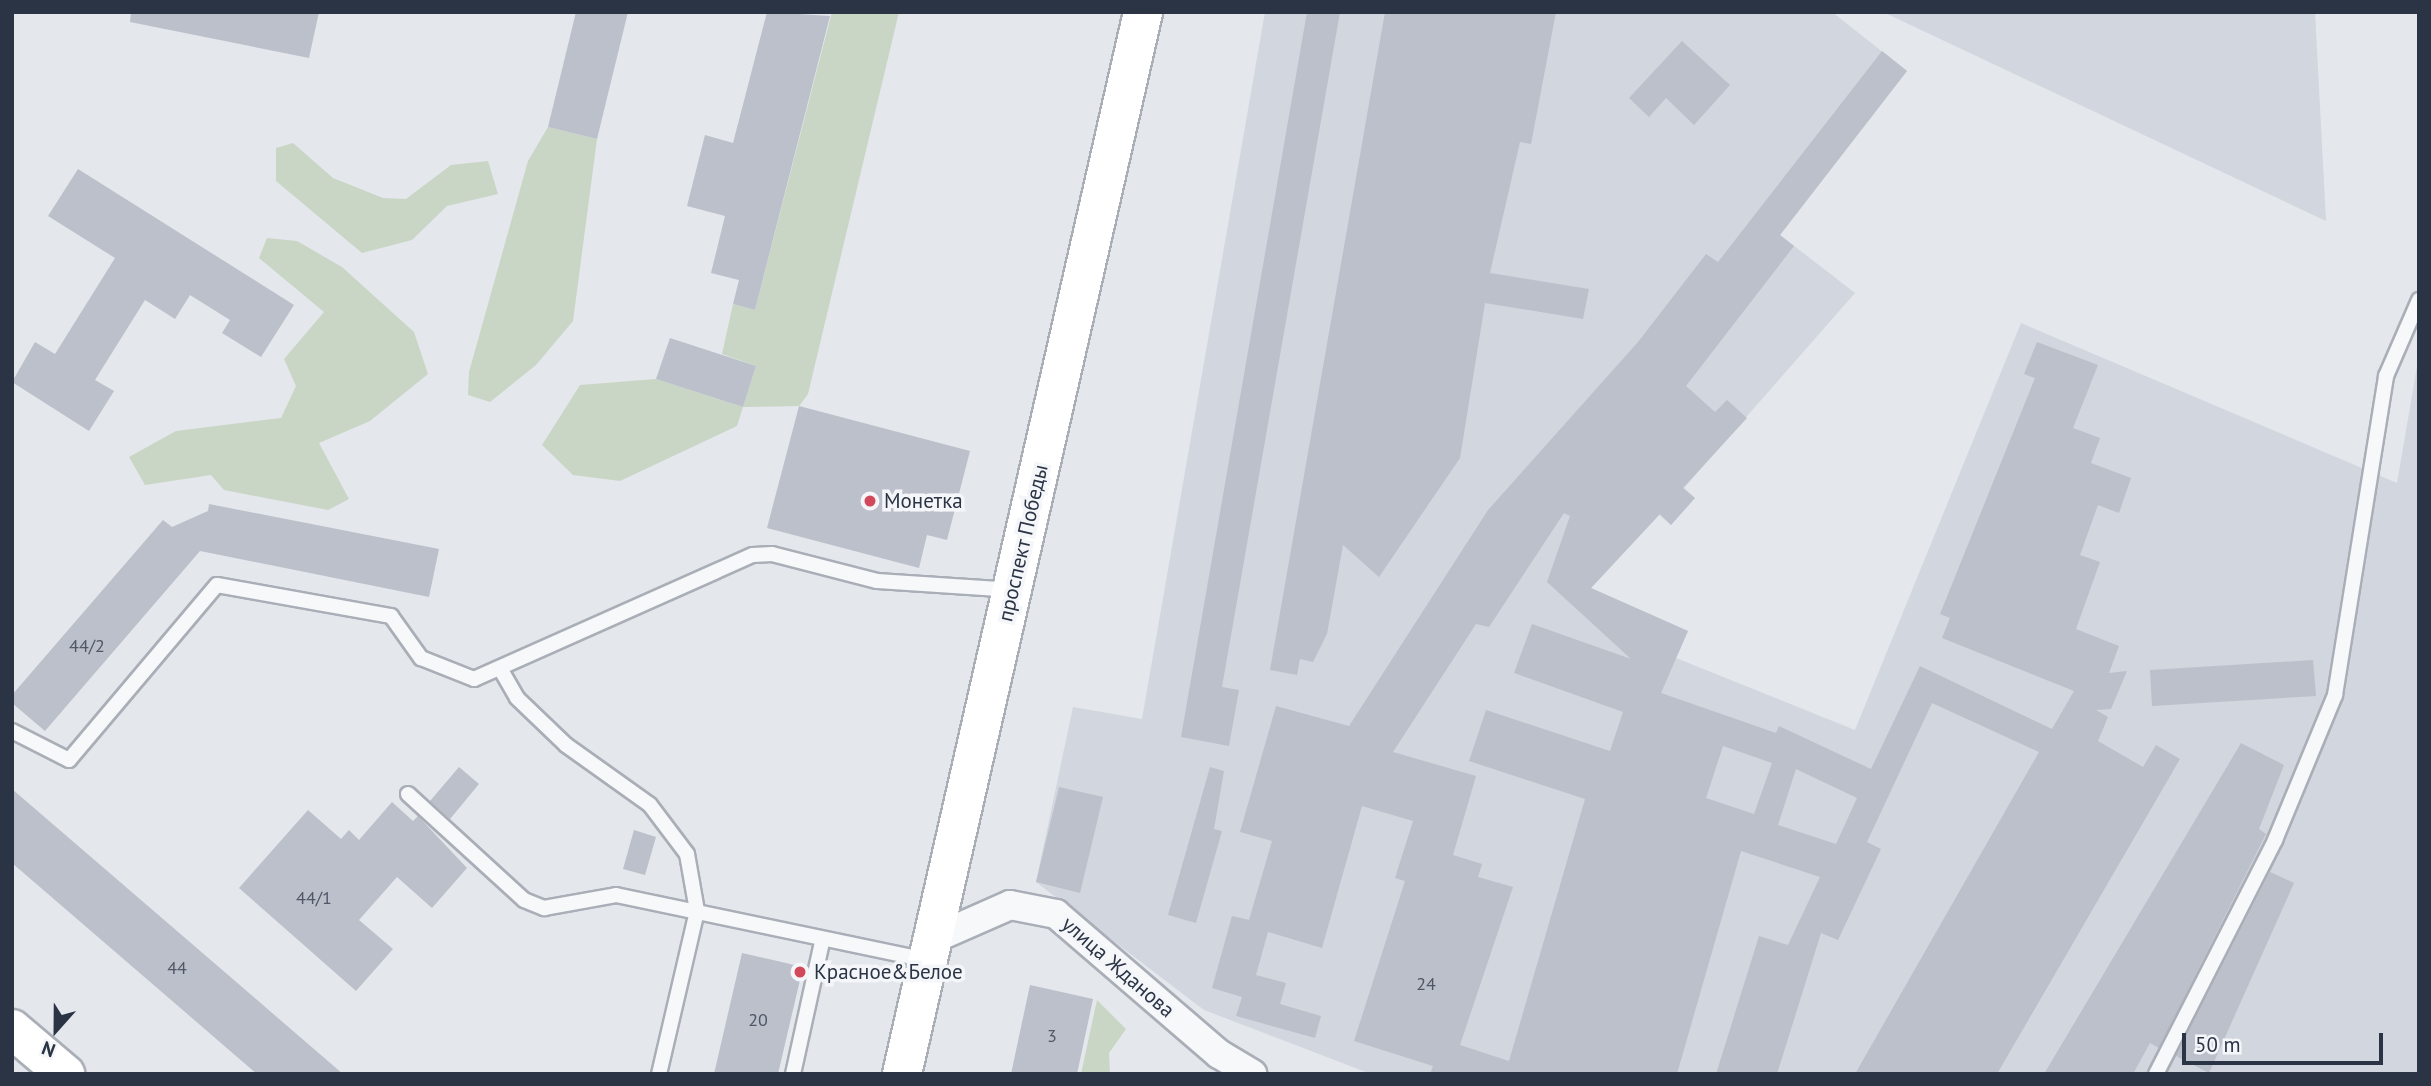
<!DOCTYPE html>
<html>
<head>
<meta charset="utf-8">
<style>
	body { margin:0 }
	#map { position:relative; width:2431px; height:1086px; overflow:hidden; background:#e4e7ec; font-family:"PT Sans",sans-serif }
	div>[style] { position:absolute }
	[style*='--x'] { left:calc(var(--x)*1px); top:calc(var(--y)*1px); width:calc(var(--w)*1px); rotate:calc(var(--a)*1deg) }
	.built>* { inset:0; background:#d2d6de }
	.green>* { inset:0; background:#c9d6c5 }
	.building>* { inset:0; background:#bbc0ca }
	.roads { filter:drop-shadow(2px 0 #a9aeb7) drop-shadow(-2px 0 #a9aeb7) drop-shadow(0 2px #a9aeb7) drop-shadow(0 -2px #a9aeb7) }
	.lane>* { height:14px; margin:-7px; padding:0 7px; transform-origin:7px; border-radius:7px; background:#f7f8fa }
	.street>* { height:28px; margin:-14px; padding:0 14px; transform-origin:14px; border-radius:14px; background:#f7f8fa }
	.secondary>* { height:38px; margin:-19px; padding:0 19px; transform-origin:19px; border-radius:19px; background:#fff }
	.dots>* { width:19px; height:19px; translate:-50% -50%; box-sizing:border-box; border:4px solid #f4f6f9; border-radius:50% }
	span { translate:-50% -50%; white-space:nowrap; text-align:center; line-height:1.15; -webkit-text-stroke:7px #f4f6f9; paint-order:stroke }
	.number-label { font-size:18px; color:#4f5766 }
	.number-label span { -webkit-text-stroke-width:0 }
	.poi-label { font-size:21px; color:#2b3445 }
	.left { translate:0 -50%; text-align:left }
	.street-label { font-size:21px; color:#2b3445 }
	.frame { position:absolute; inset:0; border:14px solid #2b3445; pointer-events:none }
	.north { position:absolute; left:21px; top:995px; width:70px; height:70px; -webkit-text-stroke:5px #f4f6f9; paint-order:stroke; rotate:201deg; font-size:19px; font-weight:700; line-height:28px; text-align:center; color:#2b3445 }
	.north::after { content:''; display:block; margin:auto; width:24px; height:32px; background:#2b3445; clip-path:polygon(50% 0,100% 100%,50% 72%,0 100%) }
	.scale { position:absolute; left:2182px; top:1033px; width:201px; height:32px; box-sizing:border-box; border:4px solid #2b3445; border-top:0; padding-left:9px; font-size:21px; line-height:24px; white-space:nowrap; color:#2b3445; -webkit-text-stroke:5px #f4f6f9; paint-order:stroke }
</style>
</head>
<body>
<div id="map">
	<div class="built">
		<i style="clip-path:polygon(1265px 12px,1832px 12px,1907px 71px,1780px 235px,1855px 293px,1684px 488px,1695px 498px,1671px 525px,1659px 515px,1591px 588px,1688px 631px,1676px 658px,1855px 730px,2021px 323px,2397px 483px,2419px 355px,2419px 1074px,1371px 1074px,1204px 1010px,1036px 882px,1073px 707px,1142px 719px)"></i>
		<i style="clip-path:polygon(1883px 12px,2315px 12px,2326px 221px)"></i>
	</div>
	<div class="green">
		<i style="clip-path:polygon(832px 12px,899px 12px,808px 394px,799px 406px,743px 407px,737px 426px,620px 481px,573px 475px,542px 445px,580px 385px,656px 379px,743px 407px,756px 366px,722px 354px,733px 304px,755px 310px)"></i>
		<i style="clip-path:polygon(548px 127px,597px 139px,573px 321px,536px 365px,490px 402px,468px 395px,469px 372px,528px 161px)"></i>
		<i style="clip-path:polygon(293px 143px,333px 178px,383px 198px,406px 199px,451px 165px,488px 161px,498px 194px,447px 206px,412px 240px,362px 253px,276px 181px,276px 148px)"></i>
		<i style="clip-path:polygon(267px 238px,297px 241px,342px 267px,414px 332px,428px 374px,370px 421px,319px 443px,349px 499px,328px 510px,224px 490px,211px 475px,145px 485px,129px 457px,176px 431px,281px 418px,296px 386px,284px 359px,324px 312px,259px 258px)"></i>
		<i style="clip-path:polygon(1097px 1000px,1126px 1029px,1109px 1053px,1110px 1074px,1081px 1074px)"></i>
	</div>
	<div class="building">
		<i style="clip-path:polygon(131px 12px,319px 12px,309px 58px,130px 22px)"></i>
		<i style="clip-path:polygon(576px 12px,628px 12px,597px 139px,548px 127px)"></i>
		<i style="clip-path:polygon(767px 12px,830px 16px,755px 310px,733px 304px,739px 280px,711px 273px,725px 216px,687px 206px,705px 135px,733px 143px)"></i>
		<i style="clip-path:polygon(1307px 12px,1340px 12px,1222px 687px,1239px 690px,1229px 746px,1181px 737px)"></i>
		<i style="clip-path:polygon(1385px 12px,1556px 12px,1531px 144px,1520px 142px,1490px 273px,1589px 289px,1583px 319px,1485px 303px,1460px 458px,1379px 577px,1343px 545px,1327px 634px,1313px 662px,1300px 659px,1297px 675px,1270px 670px)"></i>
		<i style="clip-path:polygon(1682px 41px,1730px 85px,1694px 125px,1666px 98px,1649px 117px,1629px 98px)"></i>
		<i style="clip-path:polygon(evenodd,1882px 51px,1907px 71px,1780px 235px,1794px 246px,1686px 386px,1715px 412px,1727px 400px,1747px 418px,1683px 488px,1695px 498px,1671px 525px,1660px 514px,1591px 588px,1688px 631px,1661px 693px,1776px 733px,1779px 726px,1871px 769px,1920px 666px,2052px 729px,2074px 691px,1942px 638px,1950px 618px,1940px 614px,2035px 378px,2024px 374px,2037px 342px,2098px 365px,2073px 428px,2100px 438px,2091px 463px,2131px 478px,2119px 513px,2098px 505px,2080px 555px,2100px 562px,2076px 629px,2119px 646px,2109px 673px,2127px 671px,2111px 709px,2096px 710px,2108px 717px,2098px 741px,2143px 767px,2156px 745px,2180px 759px,1997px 1074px,1855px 1074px,2039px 752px,1932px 703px,1867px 842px,1881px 849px,1838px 940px,1821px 933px,1777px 1074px,1716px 1074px,1759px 936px,1788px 945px,1820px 877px,1741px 851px,1677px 1074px,1430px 1074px,1433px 1066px,1354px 1041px,1405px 881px,1395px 878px,1413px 821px,1362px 806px,1322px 948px,1268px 932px,1256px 975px,1286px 983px,1280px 1004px,1321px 1016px,1315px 1038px,1236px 1016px,1242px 997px,1212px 988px,1232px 916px,1249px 920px,1272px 841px,1240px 832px,1276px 706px,1349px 726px,1488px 510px,1638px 342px,1706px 254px,1718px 262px,1882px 51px,1564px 513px,1570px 516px,1547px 582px,1631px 659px,1532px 624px,1514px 673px,1623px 712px,1610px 751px,1486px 710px,1469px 761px,1585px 799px,1509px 1061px,1460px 1045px,1513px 887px,1478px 877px,1482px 864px,1453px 855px,1476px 776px,1393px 752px,1476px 624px,1489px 627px,1564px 513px,1882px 51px,1723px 746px,1772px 763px,1754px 814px,1706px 798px,1723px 746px,1882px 51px,1796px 769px,1857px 798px,1836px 844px,1778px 825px,1796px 769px)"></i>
		<i style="clip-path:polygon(78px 169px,294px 305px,261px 357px,222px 333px,230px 320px,190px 295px,175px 319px,145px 300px,95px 380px,114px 391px,89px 431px,12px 382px,35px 342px,55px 354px,115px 258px,48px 216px)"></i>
		<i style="clip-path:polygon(670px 338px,756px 366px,743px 407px,656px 379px)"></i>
		<i style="clip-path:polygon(799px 406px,970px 451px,947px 540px,927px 535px,919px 568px,767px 528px)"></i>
		<i style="clip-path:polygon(209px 504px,439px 549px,429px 597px,200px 551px,45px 731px,12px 703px,12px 695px,163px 520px,172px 527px,208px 511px)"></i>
		<i style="clip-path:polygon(2313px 660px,2316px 696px,2152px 706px,2150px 670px)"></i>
		<i style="clip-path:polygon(2241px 743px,2284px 765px,2259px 829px,2266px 834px,2159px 1048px,2150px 1043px,2133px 1074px,2044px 1074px)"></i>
		<i style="clip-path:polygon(459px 767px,479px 784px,450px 819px,430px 801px)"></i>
		<i style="clip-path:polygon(1210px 767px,1224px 771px,1214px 829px,1222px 831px,1196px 923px,1168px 915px)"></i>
		<i style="clip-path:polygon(1059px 787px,1103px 797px,1080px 893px,1036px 882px)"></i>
		<i style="clip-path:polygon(12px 789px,343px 1074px,257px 1074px,12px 863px)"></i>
		<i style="clip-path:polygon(392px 802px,413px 821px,418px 816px,467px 868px,432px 908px,397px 877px,359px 920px,393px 949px,356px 991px,239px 888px,308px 810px,341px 839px,349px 830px,359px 840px)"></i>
		<i style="clip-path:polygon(634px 830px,656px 837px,645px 875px,623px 869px)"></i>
		<i style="clip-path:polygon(2270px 872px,2294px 883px,2209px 1073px,2176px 1056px)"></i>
		<i style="clip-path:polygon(742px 953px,803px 967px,778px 1074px,714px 1074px)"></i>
		<i style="clip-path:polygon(1030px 985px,1093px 999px,1077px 1074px,1011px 1074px)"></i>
	</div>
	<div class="roads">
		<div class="lane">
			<i style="--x:501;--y:670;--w:32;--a:60"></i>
			<i style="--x:517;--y:698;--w:68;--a:43.8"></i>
			<i style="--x:566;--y:745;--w:103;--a:35.5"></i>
			<i style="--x:650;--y:805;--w:61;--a:52.9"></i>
			<i style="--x:687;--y:854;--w:58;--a:80"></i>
			<i style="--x:697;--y:911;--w:167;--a:103.1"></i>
			<i style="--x:12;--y:731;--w:64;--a:27"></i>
			<i style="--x:69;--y:760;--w:229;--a:-49.8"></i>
			<i style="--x:217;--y:585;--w:177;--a:10.1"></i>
			<i style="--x:391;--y:616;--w:52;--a:54.5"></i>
			<i style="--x:421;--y:658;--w:57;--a:21.6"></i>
			<i style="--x:474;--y:679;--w:305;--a:-24"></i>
			<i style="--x:753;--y:555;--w:19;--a:-3"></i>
			<i style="--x:772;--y:554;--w:108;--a:14.4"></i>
			<i style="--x:877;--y:581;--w:134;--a:3.8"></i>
			<i style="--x:408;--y:794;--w:157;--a:42.4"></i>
			<i style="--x:524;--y:900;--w:22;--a:22"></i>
			<i style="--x:544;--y:908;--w:73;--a:-10.2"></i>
			<i style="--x:616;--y:895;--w:318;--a:11.8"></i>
			<i style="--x:793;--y:1074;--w:135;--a:-77.6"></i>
			<i style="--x:2156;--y:1074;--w:263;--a:-63"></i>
			<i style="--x:2275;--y:840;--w:157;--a:-67.5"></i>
			<i style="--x:2335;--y:695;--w:323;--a:-80.9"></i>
			<i style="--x:2386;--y:376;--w:83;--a:-66.5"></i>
		</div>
		<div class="street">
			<i style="--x:933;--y:939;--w:84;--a:-23.8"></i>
			<i style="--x:1010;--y:905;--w:47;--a:11.1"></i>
			<i style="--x:1056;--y:914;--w:215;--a:40.7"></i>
			<i style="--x:1219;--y:1054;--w:39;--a:31"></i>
		</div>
		<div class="secondary">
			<i style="--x:12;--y:1029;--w:70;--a:40.3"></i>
			<i style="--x:902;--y:1074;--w:1089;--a:-77.21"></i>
		</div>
	</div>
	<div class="dots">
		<i style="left:870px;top:501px;background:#d1495b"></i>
		<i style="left:800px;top:972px;background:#d1495b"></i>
	</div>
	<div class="number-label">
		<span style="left:87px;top:646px">44/2</span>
		<span style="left:314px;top:898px">44/1</span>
		<span style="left:177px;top:968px">44</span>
		<span style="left:1426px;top:984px">24</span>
		<span style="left:758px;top:1020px">20</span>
		<span style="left:1052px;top:1036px">3</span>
	</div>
	<div class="poi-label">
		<span class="left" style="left:884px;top:501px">Монетка</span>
		<span class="left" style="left:814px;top:972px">Красное&amp;Белое</span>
	</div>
	<div class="street-label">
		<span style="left:1023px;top:543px;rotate:-77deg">проспект Победы</span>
		<span style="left:1118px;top:967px;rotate:41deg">улица Жданова</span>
	</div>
	<div class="frame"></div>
	<div class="north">N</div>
	<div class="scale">50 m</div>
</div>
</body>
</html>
